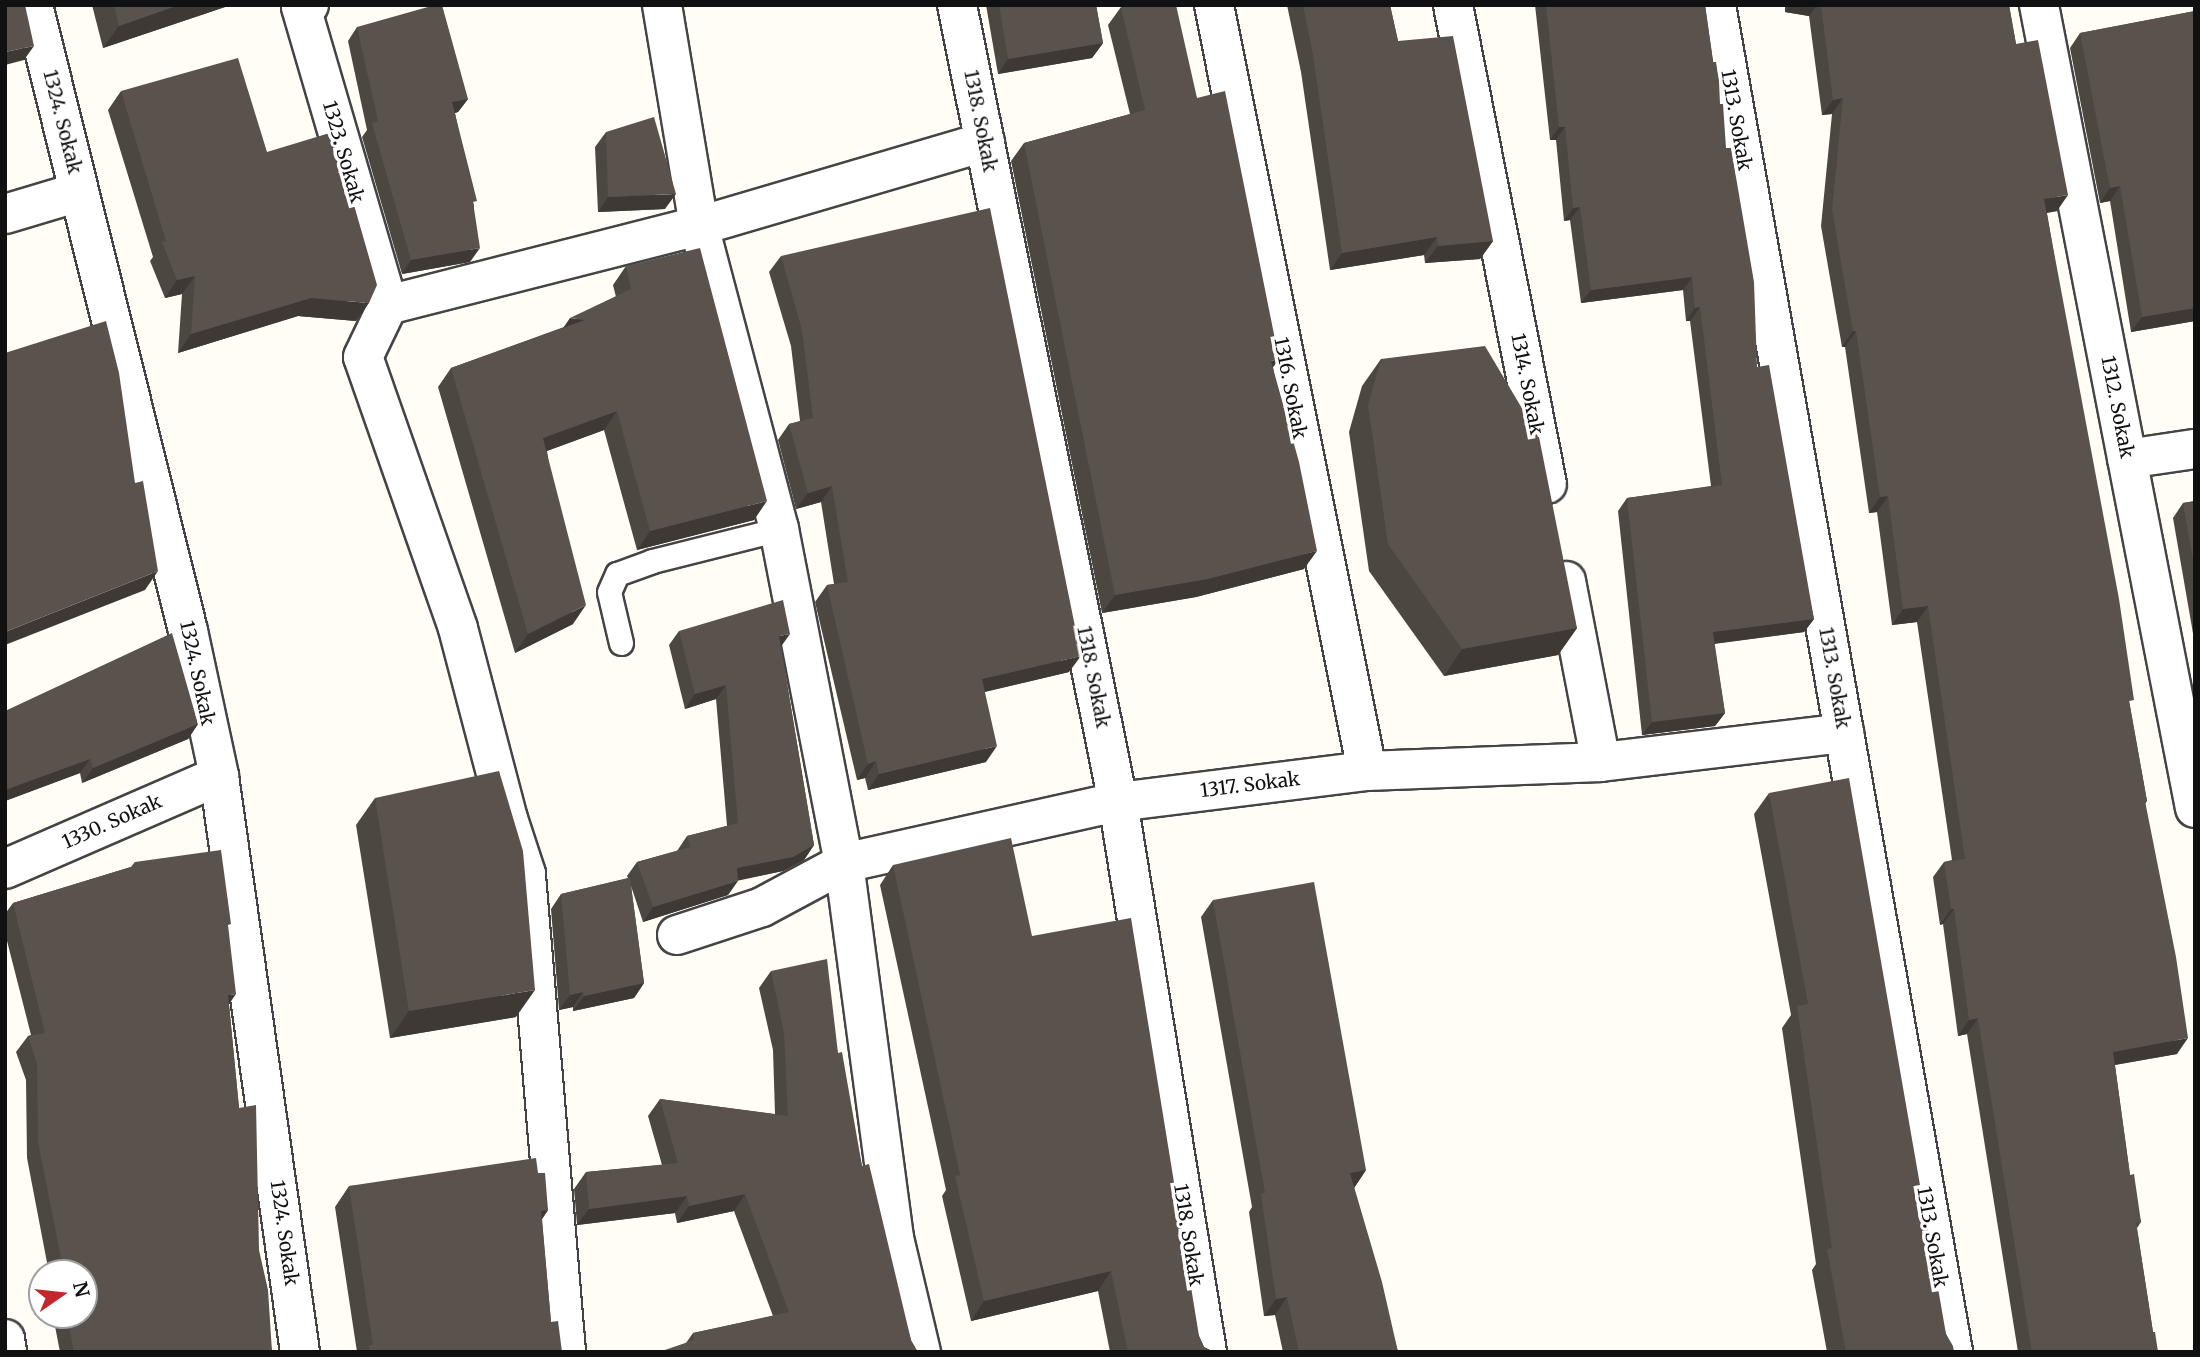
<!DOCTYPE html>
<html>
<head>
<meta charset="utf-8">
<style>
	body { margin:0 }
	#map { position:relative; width:2200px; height:1357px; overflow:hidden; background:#fffdf5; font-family:Merriweather,serif }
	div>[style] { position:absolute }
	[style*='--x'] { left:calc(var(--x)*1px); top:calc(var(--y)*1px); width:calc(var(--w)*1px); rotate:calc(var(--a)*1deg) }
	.roads { filter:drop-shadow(2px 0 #444) drop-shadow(-2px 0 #444) drop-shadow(0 2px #444) drop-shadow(0 -2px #444) }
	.service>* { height:23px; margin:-11.5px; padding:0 11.5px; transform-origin:11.5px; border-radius:11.5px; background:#fff }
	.minor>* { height:38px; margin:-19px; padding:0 19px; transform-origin:19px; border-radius:19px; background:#fff }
	.wall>* { inset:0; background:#4d4742 }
	.shaded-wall>* { inset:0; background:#3f3936 }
	.building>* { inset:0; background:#5a524d }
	span { translate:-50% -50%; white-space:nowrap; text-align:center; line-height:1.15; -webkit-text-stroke:7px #fff; paint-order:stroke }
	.street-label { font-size:19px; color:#111 }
	.frame { position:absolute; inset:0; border:7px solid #111; pointer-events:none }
	.north { position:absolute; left:28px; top:1259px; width:70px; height:70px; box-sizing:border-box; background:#fff; border:2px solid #a0a0a0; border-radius:50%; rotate:76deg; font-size:19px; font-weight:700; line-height:28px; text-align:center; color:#111 }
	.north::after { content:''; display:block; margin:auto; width:24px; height:32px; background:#c4262e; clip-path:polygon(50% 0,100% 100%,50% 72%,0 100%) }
</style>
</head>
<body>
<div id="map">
	<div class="roads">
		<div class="service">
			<i style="--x:621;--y:643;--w:52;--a:-103.2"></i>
			<i style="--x:609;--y:592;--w:20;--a:-66"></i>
			<i style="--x:617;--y:574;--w:37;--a:-20"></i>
			<i style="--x:652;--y:561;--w:131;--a:-14.1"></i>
		</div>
		<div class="minor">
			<i style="--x:33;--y:5;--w:645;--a:76.09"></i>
			<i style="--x:188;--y:631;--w:148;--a:77.9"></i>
			<i style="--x:219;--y:776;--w:582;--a:82"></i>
			<i style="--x:309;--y:5;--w:8;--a:166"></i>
			<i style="--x:301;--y:7;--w:310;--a:73.7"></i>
			<i style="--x:662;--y:5;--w:224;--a:80.5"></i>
			<i style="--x:699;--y:226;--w:313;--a:75.2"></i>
			<i style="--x:779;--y:529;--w:340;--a:79"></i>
			<i style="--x:844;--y:863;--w:378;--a:82.4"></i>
			<i style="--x:894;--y:1238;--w:117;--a:76.7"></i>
			<i style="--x:957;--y:5;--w:813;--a:78.58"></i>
			<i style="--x:1118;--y:802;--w:557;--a:80.81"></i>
			<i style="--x:1214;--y:5;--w:781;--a:78.7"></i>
			<i style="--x:1453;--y:5;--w:488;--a:78.9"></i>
			<i style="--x:1716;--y:5;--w:1368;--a:80.02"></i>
			<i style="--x:2039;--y:5;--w:818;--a:79.01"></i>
			<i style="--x:5;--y:214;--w:77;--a:-16.6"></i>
			<i style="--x:2127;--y:459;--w:69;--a:-8.4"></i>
			<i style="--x:1566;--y:581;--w:184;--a:79.1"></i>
			<i style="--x:5;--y:869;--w:233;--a:-23.5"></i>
			<i style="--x:677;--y:935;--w:89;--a:-18.2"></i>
			<i style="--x:762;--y:907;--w:93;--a:-28.2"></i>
			<i style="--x:844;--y:863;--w:281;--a:-12.6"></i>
			<i style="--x:1118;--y:802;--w:251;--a:-7.1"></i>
			<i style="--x:1367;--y:771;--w:234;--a:-2.2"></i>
			<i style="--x:1601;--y:762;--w:245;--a:-6.8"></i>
			<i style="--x:5;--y:1339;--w:13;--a:81"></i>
			<i style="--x:566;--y:1352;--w:480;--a:-94.8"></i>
			<i style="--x:526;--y:874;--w:58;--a:-108.1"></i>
			<i style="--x:508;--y:819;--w:197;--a:-104.7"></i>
			<i style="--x:458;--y:628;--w:287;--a:-109.3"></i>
			<i style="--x:363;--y:357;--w:58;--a:-64.3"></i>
			<i style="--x:388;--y:305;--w:321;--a:-14.3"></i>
			<i style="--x:699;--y:226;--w:298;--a:-16.4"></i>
		</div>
	</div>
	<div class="wall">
		<i style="clip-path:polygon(92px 5px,231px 5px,103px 48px)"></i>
		<i style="clip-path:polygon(986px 5px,1096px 5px,1103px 43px,1092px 58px,998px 74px)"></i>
		<i style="clip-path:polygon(1287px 5px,1390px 5px,1398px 41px,1493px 241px,1480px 259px,1425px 263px,1424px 255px,1330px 270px,1301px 72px)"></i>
		<i style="clip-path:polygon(1535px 5px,1705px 5px,1757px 367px,1814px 619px,1804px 632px,1714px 644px,1725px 713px,1715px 726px,1642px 735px,1618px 511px,1627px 498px,1711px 486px,1690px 321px,1686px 321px,1683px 290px,1581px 303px,1570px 220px,1564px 221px,1556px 140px,1550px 140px)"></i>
		<i style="clip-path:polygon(1785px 5px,2009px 5px,2016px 44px,2057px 211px,2047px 213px,2130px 706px,2147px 801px,2145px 804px,2177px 1054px,2115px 1065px,2130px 1175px,2141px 1222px,2137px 1228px,2153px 1332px,2158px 1352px,2018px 1352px,1967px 1034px,1958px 1036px,1943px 924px,1940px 925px,1933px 877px,1944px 862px,1952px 860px,1917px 622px,1892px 625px,1877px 512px,1869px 513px,1845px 347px,1842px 347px,1821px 226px,1832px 114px,1822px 115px,1809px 16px,1785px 12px)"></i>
		<i style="clip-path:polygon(1121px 7px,1197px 98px,1273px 367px,1304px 569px,1196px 597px,1102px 613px,1011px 161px,1024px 143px,1130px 114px,1108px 25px)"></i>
		<i style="clip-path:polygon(2195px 11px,2195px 321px,2131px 332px,2110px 201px,2100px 203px,2070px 48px,2080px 33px)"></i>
		<i style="clip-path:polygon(357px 27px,468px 99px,458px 112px,455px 113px,474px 206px,470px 262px,402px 274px,362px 137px,367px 130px,348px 41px)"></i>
		<i style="clip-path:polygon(121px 91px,267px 152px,356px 321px,298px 316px,178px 353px,182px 294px,165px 298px,150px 261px,153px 257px,108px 110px)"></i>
		<i style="clip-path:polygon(606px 132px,665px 209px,598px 212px,595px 147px)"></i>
		<i style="clip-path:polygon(781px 256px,1069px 672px,985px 692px,986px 762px,868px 790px,865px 778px,857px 780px,815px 602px,827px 585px,834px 584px,821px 502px,796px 509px,778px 440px,789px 424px,800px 421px,791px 346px,769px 272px)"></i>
		<i style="clip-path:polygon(626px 266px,754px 520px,637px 550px,604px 430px,547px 451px,573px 624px,515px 653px,438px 387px,451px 368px,564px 327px,616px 297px,613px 285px)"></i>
		<i style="clip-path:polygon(1381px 359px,1577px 628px,1558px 655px,1444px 676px,1369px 571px,1349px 432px,1362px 386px)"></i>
		<i style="clip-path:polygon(2195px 501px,2195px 645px,2173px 518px,2183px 503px)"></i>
		<i style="clip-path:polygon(679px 631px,781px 647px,814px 845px,804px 860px,783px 871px,738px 880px,728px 895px,643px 922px,631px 886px,644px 983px,634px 998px,573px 1011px,573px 1007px,559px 1010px,551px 909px,561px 894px,628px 878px,627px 876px,637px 862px,677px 851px,687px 836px,727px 826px,716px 699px,685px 709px,669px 645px)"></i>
		<i style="clip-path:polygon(5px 711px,198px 724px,188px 739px,82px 783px,80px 773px,5px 801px)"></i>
		<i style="clip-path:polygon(1769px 793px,1946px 1334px,1954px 1352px,1827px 1352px,1812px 1270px,1816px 1264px,1782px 1028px,1791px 1015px,1754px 814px)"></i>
		<i style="clip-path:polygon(375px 798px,516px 1017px,390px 1038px,356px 825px)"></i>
		<i style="clip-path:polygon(135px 862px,228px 928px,229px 1004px,239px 1108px,272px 1352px,60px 1352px,54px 1321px,57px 1315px,84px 1315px,84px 1273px,49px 1273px,27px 1158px,26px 1080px,16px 1052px,28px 1036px,31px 1035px,5px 933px,5px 914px,13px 903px,131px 867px)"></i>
		<i style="clip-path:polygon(893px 865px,1032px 936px,1199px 1336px,1204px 1347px,1214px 1352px,1110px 1352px,1098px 1291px,971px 1321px,942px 1196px,946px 1190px,880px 885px)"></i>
		<i style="clip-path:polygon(1213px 900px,1366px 1170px,1354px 1188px,1398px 1352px,1283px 1352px,1275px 1315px,1264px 1316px,1249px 1212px,1252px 1207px,1201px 917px)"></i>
		<i style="clip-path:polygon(771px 971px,838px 1053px,862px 1166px,911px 1340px,686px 1343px,693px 1333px,773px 1316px,734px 1211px,677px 1223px,675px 1213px,577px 1225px,574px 1189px,586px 1172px,662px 1165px,648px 1116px,660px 1099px,775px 1114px,773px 1050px,759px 988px)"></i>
		<i style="clip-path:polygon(538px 1173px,548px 1210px,542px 1219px,551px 1322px,562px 1352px,357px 1352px,335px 1207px,349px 1186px)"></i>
	</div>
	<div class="shaded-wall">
		<i style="clip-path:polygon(179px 5px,231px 5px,103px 48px,119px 26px)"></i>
		<i style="clip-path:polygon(1790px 5px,1817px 5px,1809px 16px,1785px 12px)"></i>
		<i style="clip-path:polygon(1103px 43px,1092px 58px,998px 74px,1008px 59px)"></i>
		<i style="clip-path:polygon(34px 46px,24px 60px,5px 65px,5px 52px)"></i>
		<i style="clip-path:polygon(1843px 98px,1832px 114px,1822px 115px,1833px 100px)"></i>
		<i style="clip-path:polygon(468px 99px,458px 112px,443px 116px,452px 102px)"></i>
		<i style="clip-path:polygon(1559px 127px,1565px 127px,1556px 140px,1550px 140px)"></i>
		<i style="clip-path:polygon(2120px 186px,2110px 201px,2100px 203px,2110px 188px)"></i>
		<i style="clip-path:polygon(676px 194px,665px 209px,598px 212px,608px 197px)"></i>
		<i style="clip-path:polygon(2068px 195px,2057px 211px,2033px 215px,2044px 199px)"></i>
		<i style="clip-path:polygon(1580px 207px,1570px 220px,1564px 221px,1573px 208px)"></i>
		<i style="clip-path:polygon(1437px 237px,1424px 255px,1330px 270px,1342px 253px)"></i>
		<i style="clip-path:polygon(1493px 241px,1480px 259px,1425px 263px,1438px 246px)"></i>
		<i style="clip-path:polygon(480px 248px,470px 262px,402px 274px,411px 260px)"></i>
		<i style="clip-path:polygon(195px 276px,182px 294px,165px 298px,177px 280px)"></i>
		<i style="clip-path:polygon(1692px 277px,1683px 290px,1581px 303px,1591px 290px)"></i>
		<i style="clip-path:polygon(311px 298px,369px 303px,356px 321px,298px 316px,178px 353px,191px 334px)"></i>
		<i style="clip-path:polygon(1700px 307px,1690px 321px,1686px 321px,1695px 308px)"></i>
		<i style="clip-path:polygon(2195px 308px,2195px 321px,2131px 332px,2142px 317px)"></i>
		<i style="clip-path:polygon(570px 318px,585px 320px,557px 337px)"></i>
		<i style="clip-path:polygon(1853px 331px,1856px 331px,1845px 347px,1842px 347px)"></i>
		<i style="clip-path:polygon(1279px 359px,1266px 377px,1271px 361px)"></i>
		<i style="clip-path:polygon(617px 411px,604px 430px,530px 457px,543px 438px)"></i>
		<i style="clip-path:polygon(832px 486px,821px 502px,796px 509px,808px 493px)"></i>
		<i style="clip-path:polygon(1888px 496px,1877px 512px,1869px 513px,1880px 497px)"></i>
		<i style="clip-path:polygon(767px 501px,754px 520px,637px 550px,650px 531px)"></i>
		<i style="clip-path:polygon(1317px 551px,1304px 569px,1196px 597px,1102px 613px,1115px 595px)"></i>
		<i style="clip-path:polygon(158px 571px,145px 590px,5px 645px,5px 632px)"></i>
		<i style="clip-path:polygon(586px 605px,573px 624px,515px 653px,528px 634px)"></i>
		<i style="clip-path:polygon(1928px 606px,1917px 622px,1892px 625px,1903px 609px)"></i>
		<i style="clip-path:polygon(1814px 619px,1804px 632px,1703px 645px,1713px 632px)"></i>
		<i style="clip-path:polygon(1577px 628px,1558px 655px,1444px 676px,1462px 649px)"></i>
		<i style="clip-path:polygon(790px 634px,780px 648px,779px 636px)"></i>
		<i style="clip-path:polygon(1081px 656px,1069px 672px,970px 695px,982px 679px)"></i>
		<i style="clip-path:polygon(726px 685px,716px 699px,685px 709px,695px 694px)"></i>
		<i style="clip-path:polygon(1725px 713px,1715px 726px,1642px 735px,1652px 722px)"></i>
		<i style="clip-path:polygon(198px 724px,188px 739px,82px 783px,93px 768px)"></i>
		<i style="clip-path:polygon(997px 746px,986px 762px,868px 790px,879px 774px)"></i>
		<i style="clip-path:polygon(90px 759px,80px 773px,5px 801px,5px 790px)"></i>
		<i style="clip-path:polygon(876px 761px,865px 778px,857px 780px,868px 764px)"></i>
		<i style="clip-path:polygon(814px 845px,804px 860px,783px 871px,727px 883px,737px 868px)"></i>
		<i style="clip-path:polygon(738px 881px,728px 895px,643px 922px,653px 907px)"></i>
		<i style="clip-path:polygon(1951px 909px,1954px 909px,1943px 924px,1940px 925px)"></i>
		<i style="clip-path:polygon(644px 983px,634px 998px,573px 1011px,584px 996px)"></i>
		<i style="clip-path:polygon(535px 990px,516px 1017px,390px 1038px,409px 1011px)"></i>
		<i style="clip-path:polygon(583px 992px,573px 1007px,559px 1010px,570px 995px)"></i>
		<i style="clip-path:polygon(236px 994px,225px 1010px,228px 995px)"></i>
		<i style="clip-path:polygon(1978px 1018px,1967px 1034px,1958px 1036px,1969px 1020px)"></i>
		<i style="clip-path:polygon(2188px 1038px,2177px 1054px,2102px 1067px,2113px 1052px)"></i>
		<i style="clip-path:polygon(1366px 1170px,1354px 1188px,1350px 1173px)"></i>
		<i style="clip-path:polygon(745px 1194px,734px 1211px,677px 1223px,689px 1206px)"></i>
		<i style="clip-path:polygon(687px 1196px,675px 1213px,577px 1225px,589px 1209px)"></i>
		<i style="clip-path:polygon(548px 1210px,534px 1231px,541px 1211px)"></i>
		<i style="clip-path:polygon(1111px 1271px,1098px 1291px,971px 1321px,984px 1301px)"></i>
		<i style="clip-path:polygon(1287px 1297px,1275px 1315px,1264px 1316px,1276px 1299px)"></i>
	</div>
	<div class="building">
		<i style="clip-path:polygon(5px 5px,25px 5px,34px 46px,5px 52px)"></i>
		<i style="clip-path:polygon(114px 5px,179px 5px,119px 26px)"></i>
		<i style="clip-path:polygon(435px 5px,442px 5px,468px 99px,452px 102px,477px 201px,473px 202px,480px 248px,411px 260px,372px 123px,378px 121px,357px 27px)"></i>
		<i style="clip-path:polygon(999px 5px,1096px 5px,1103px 43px,1008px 59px)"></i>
		<i style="clip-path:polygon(1127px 5px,1176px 5px,1197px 98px,1225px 91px,1279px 359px,1271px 361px,1299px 462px,1317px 551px,1208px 579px,1115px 595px,1024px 143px,1145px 110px,1121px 7px)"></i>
		<i style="clip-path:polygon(1303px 5px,1390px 5px,1398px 41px,1453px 36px,1493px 241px,1438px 246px,1437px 237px,1342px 253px,1313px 55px)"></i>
		<i style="clip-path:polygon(1546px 5px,1705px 5px,1713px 62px,1716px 62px,1719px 81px,1720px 104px,1723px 104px,1726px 148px,1731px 148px,1754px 282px,1757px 367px,1769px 365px,1814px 619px,1713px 632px,1725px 713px,1652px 722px,1627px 498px,1722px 485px,1700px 307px,1695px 308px,1692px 277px,1591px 290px,1580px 207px,1573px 208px,1565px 127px,1559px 127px)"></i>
		<i style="clip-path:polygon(1821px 5px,2009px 5px,2016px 44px,2038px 40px,2068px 195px,2044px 199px,2119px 599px,2134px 700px,2129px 701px,2147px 801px,2145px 801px,2176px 957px,2188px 1038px,2113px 1052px,2130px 1175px,2134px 1174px,2141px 1222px,2136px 1223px,2153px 1332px,2155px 1332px,2158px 1352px,2032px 1352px,1978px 1018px,1969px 1020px,1954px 909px,1951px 909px,1944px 862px,1965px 859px,1928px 606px,1903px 609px,1888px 496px,1880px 497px,1856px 331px,1853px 331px,1832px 210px,1843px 98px,1833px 100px)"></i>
		<i style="clip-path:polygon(2195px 11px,2195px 308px,2142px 317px,2120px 186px,2110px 188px,2080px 33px)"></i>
		<i style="clip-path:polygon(238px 58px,267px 152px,333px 132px,377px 285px,369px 303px,311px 298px,191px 334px,195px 276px,177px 280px,162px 242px,166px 241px,121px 91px)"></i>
		<i style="clip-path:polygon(654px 117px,676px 194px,608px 197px,606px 132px)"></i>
		<i style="clip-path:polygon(990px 208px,1081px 656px,982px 679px,997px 746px,879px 774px,876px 761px,868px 764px,827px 585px,848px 582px,832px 486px,808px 493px,789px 424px,813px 418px,802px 330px,781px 256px)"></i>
		<i style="clip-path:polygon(700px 248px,767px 501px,650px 531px,617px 411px,543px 438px,586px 605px,528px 634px,451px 368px,585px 320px,570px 318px,631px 289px,626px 266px)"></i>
		<i style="clip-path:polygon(106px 321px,119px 373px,135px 483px,143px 481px,158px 571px,5px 632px,5px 353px)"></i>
		<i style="clip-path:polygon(1485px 346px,1539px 437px,1577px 628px,1462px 649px,1388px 544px,1368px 405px,1381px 359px)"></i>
		<i style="clip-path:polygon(2195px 501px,2195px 571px,2183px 503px)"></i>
		<i style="clip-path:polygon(783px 600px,790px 634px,779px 636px,814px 845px,793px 857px,737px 868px,738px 881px,653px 907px,637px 862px,690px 847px,687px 836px,738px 823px,726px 685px,695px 694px,679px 631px)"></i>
		<i style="clip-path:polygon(172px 633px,198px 724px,93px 768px,90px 759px,5px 790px,5px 711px)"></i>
		<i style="clip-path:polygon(499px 771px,523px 851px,535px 990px,409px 1011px,375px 798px)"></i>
		<i style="clip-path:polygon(1849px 778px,1946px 1334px,1953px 1346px,1954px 1352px,1846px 1352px,1827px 1249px,1832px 1248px,1797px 1006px,1808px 1004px,1769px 793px)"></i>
		<i style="clip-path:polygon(1011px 838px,1032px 936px,1131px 918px,1199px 1336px,1204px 1347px,1214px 1352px,1128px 1352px,1111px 1271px,984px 1301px,955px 1176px,960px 1175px,893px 865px)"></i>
		<i style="clip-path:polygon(221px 850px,231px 924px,228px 925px,236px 994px,228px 995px,239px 1108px,256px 1105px,259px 1250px,268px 1290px,272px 1352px,74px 1352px,67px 1315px,84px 1315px,84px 1273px,64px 1273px,38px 1142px,37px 1064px,28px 1036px,45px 1033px,13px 903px,134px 866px,135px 862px)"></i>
		<i style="clip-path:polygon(630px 878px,644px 983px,584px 996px,583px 992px,570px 995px,561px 894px)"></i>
		<i style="clip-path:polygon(1314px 882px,1366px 1170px,1350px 1173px,1382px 1282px,1398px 1352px,1299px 1352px,1287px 1297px,1276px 1299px,1261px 1194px,1265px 1193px,1213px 900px)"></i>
		<i style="clip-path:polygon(827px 959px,838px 1053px,842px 1052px,862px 1166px,869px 1164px,911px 1340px,918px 1352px,659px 1352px,694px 1340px,693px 1333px,789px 1312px,745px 1194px,689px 1206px,687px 1196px,589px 1209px,586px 1172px,678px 1163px,660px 1099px,788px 1116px,784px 1033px,771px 971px)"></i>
		<i style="clip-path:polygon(536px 1158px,538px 1173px,545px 1173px,548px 1210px,541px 1211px,551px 1322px,558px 1321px,562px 1352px,370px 1352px,369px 1345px,373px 1345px,349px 1186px)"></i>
	</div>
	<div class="street-label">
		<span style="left:1736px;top:120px;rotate:80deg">1313. Sokak</span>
		<span style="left:980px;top:121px;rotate:79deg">1318. Sokak</span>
		<span style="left:62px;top:122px;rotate:76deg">1324. Sokak</span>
		<span style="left:343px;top:152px;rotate:74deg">1323. Sokak</span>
		<span style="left:1527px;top:384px;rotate:79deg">1314. Sokak</span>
		<span style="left:1290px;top:388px;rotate:79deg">1316. Sokak</span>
		<span style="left:2117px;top:407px;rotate:79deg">1312. Sokak</span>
		<span style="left:197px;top:673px;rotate:78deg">1324. Sokak</span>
		<span style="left:1093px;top:677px;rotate:79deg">1318. Sokak</span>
		<span style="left:1834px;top:678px;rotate:80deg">1313. Sokak</span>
		<span style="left:1250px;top:785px;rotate:-7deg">1317. Sokak</span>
		<span style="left:112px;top:822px;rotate:-24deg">1330. Sokak</span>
		<span style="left:284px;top:1233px;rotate:82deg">1324. Sokak</span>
		<span style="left:1188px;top:1235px;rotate:81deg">1318. Sokak</span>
		<span style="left:1932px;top:1237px;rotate:80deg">1313. Sokak</span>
	</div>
	<div class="frame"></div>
	<div class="north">N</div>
</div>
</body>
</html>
